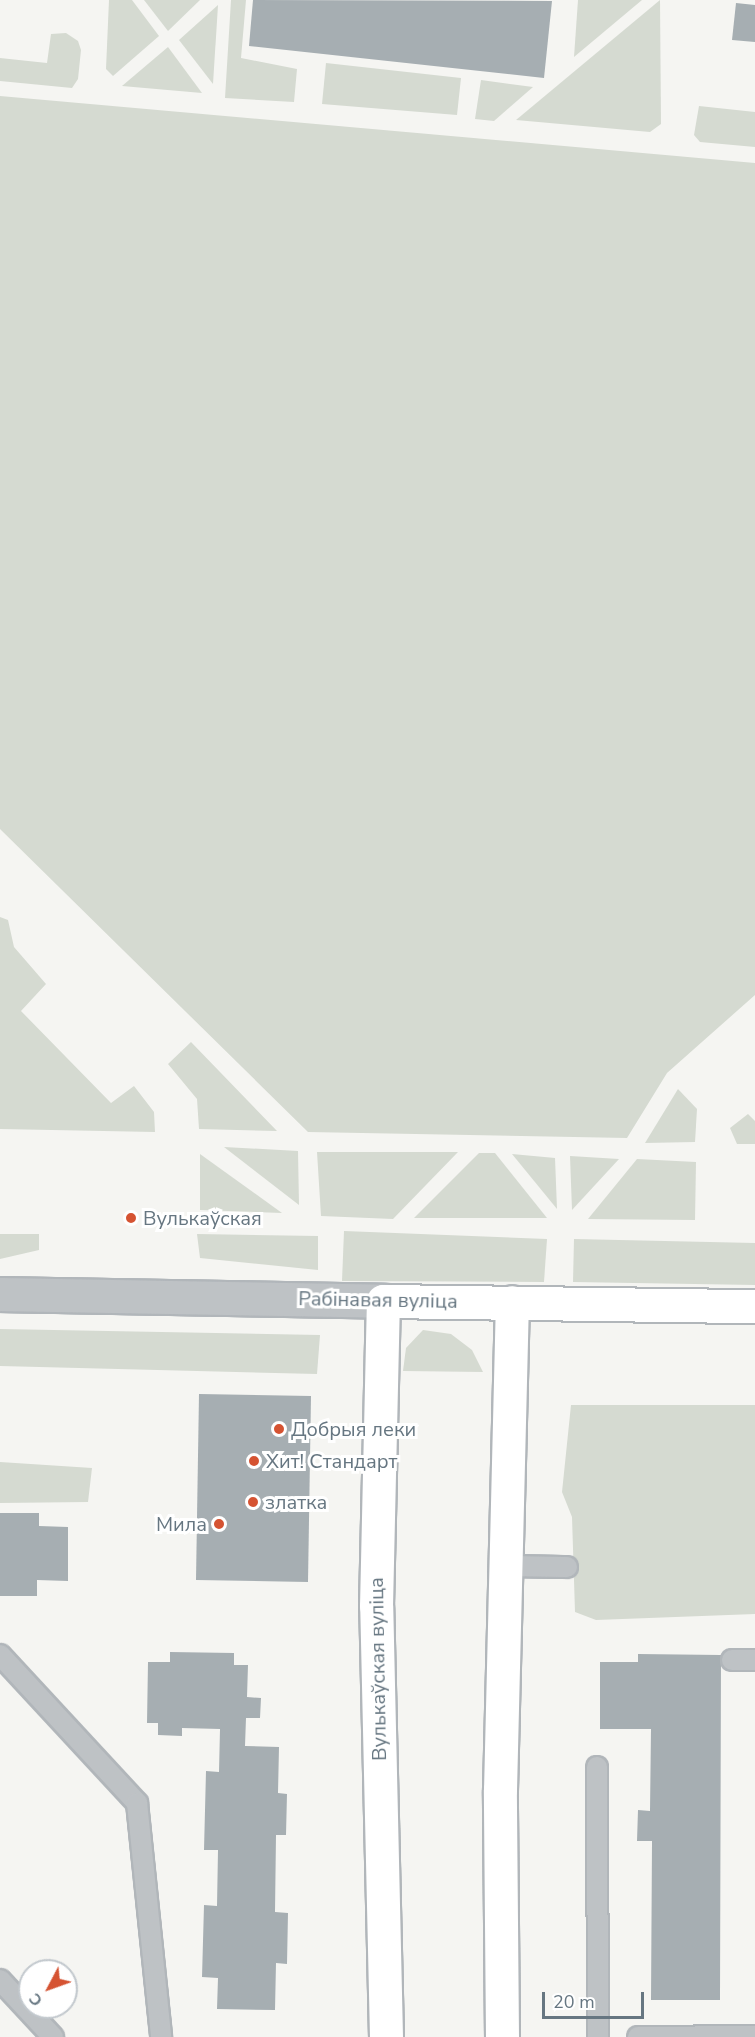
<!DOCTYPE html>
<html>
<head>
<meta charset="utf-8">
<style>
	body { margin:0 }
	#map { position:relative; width:755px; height:2037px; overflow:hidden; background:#f5f5f2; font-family:"Nunito Sans",sans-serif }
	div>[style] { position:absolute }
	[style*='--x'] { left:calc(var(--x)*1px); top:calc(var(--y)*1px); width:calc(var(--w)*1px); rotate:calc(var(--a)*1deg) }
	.green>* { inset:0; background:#d5dad1 }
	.building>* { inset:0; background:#a6aeb2 }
	.roads { filter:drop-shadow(2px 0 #b1b6ba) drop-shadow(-2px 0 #b1b6ba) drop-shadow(0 2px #b1b6ba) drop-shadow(0 -2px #b1b6ba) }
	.lane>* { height:20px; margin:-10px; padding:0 10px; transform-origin:10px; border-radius:10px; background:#bec2c5 }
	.street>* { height:33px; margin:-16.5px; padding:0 16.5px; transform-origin:16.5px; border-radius:16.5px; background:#bec2c5 }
	.secondary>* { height:33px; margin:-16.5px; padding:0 16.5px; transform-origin:16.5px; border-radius:16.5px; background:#fff }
	.dots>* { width:16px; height:16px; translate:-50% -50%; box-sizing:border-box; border:3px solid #fff; border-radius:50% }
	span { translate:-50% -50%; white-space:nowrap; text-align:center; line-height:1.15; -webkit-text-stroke:6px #fff; paint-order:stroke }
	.poi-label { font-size:20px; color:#667681 }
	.left { translate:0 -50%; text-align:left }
	.right { translate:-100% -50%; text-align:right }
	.street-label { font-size:20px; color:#667681 }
	.north { position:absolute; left:18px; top:1959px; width:60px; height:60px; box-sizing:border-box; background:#fff; border:2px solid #c2c8cd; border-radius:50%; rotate:229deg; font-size:16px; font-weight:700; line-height:24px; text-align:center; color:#667681 }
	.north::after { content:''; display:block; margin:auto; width:21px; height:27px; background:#d55332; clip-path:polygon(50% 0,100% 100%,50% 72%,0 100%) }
	.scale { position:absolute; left:542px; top:1992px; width:102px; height:27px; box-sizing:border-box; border:3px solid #667681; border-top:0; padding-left:8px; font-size:18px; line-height:21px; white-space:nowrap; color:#667681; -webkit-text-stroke:4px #fff; paint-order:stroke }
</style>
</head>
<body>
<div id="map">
	<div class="green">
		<i style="clip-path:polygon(109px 0,132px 0,159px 36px,113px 76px,106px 69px)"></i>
		<i style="clip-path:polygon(144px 0,200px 0,168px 31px)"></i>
		<i style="clip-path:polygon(231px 0,246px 0,241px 58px,297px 69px,294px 102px,225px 98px)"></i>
		<i style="clip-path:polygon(578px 0,642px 0,574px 57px)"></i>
		<i style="clip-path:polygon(660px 0,661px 124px,650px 132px,516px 120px)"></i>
		<i style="clip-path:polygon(218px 5px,213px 84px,179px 40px)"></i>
		<i style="clip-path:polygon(66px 33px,78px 41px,81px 50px,78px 79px,72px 88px,0 81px,0 58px,47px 63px,51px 34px)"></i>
		<i style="clip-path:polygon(168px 47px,202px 93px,122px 86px)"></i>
		<i style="clip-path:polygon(326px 63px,461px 78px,457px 115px,322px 104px)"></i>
		<i style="clip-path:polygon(481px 80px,533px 87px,494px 121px,475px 119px)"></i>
		<i style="clip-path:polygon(0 96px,755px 163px,755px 995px,667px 1073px,627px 1138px,308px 1132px,0 829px)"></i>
		<i style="clip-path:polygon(699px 106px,755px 112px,755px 147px,700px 142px,694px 135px)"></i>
		<i style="clip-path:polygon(0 917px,8px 920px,14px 947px,46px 984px,21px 1011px,111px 1103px,134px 1086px,154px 1112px,155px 1132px,0 1129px)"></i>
		<i style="clip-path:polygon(191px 1042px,277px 1131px,199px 1129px,197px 1099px,168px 1064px)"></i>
		<i style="clip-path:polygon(678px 1089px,697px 1109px,695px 1142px,645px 1143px)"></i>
		<i style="clip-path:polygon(748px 1114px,755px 1121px,755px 1144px,737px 1144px,730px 1128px)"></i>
		<i style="clip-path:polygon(224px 1147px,298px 1151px,299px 1205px)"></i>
		<i style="clip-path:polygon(317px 1152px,458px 1152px,393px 1219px,321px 1216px)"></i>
		<i style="clip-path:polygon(479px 1153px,495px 1153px,547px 1218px,414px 1218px)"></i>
		<i style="clip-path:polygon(200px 1154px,282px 1213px,200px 1210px)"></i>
		<i style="clip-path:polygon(512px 1154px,555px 1158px,557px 1209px)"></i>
		<i style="clip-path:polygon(570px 1156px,619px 1159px,572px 1210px)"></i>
		<i style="clip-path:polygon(637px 1159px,696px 1162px,695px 1220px,588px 1219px)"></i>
		<i style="clip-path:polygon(344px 1231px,547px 1239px,544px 1282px,342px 1281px)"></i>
		<i style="clip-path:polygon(0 1234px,39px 1234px,39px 1250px,0 1259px)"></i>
		<i style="clip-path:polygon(197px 1234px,318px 1236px,318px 1270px,200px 1258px)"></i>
		<i style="clip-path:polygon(574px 1239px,755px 1243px,755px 1285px,573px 1282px)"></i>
		<i style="clip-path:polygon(0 1329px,320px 1335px,317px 1374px,0 1366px)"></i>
		<i style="clip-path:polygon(423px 1330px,451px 1334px,472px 1350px,483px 1372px,403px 1371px,406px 1348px)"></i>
		<i style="clip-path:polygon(571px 1405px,755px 1405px,755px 1614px,596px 1620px,575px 1612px,572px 1517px,562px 1492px)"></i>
		<i style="clip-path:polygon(0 1462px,92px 1468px,88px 1502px,0 1503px)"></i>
	</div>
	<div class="building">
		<i style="clip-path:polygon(253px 0,552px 1px,544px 78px,249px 46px)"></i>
		<i style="clip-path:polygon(736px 3px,755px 5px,755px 42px,732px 40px)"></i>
		<i style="clip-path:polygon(199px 1394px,311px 1396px,308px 1582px,196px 1580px)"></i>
		<i style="clip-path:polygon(0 1513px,39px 1513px,39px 1526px,68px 1527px,68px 1581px,37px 1580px,37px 1596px,0 1596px)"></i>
		<i style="clip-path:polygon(170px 1652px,234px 1653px,234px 1665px,248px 1665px,247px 1697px,261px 1698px,260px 1718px,246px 1718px,245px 1746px,279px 1747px,278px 1793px,287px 1794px,286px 1835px,276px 1835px,275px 1912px,288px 1913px,287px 1964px,276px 1963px,275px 2010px,217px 2009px,218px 1978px,202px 1977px,204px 1905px,217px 1906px,218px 1850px,204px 1850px,206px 1771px,219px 1772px,220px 1729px,182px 1728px,182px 1736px,158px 1735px,158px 1723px,147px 1723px,148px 1662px,170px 1662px)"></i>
		<i style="clip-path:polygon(638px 1654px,721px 1655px,720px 2000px,651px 2000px,652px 1841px,637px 1841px,638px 1810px,650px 1811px,651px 1729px,600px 1729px,600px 1662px,638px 1662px)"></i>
	</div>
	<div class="roads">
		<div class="lane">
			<i style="--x:505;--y:1566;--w:62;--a:0.9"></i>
			<i style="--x:0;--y:1655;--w:202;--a:47.2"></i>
			<i style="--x:137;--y:1803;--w:235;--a:84.1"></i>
			<i style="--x:732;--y:1660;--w:23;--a:0"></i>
			<i style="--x:597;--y:1767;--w:270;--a:89.8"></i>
			<i style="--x:0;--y:1980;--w:78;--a:47.1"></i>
			<i style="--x:638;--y:2037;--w:117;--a:-0.5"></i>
		</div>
		<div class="street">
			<i style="--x:0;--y:1294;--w:383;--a:1"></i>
		</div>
		<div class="secondary">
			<i style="--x:386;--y:2037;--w:431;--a:-91.3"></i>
			<i style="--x:376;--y:1606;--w:305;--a:-88.7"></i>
			<i style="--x:383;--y:1301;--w:372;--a:0.8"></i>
			<i style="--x:502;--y:2037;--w:247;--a:-90.5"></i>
			<i style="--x:500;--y:1790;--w:488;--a:-88.6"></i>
		</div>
	</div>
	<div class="dots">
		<i style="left:131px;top:1218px;background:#d55332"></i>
		<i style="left:279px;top:1429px;background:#d55332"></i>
		<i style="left:254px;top:1461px;background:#d55332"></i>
		<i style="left:253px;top:1502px;background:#d55332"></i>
		<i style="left:219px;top:1524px;background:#d55332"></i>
	</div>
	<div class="poi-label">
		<span class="left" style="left:143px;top:1218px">Вулькаўская</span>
		<span class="left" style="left:291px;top:1429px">Добрыя леки</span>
		<span class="left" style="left:266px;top:1461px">Хит! Стандарт</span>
		<span class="left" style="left:265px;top:1502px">златка</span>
		<span class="right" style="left:207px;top:1524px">Мила</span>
	</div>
	<div class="street-label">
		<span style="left:378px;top:1300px;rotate:1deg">Рабінавая вуліца</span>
		<span style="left:378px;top:1669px;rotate:-91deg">Вулькаўская вуліца</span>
	</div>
	<div class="north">С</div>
	<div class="scale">20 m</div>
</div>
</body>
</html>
